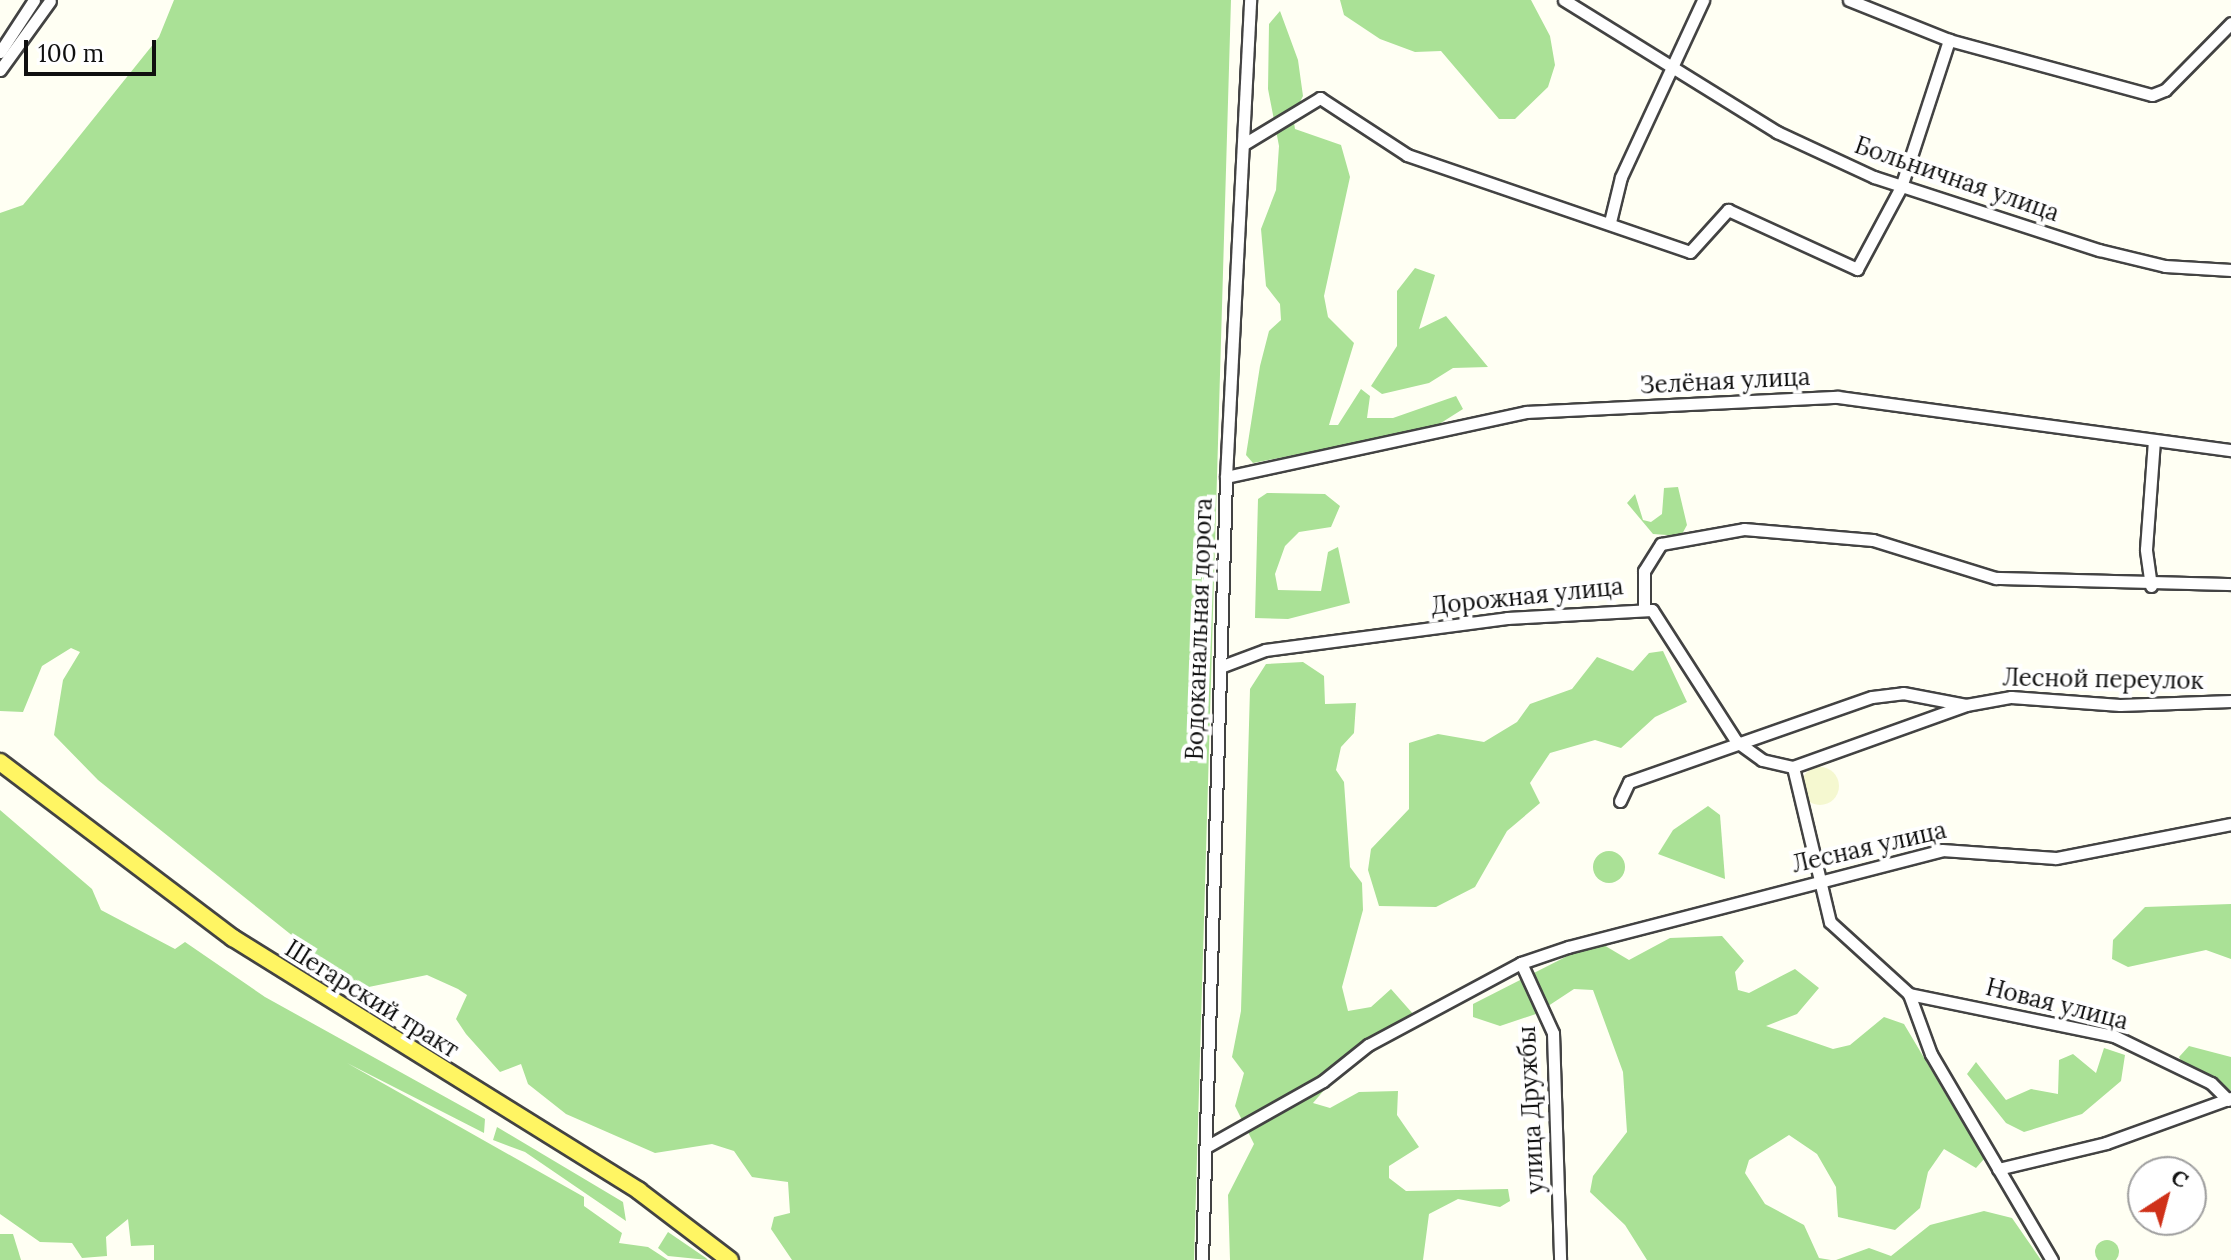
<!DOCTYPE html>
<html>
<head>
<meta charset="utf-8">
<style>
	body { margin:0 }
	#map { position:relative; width:2231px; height:1260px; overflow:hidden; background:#fffff3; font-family:Lora,serif }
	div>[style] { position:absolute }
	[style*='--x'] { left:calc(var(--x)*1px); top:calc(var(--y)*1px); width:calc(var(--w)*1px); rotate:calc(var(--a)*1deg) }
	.farmland>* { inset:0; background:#f5f8d0 }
	.round { border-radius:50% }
	.forest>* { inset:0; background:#aae196 }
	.roads { filter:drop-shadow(2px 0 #434343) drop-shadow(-2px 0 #434343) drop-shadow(0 2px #434343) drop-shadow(0 -2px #434343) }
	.minor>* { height:11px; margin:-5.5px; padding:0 5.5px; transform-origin:5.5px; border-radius:5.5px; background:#fff }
	.primary>* { height:16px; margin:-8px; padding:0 8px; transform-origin:8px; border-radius:8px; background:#fff563 }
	span { translate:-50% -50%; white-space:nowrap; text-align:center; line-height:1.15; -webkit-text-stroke:8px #fff; paint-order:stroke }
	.street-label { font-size:24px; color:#101010 }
	.north { position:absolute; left:2127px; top:1156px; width:80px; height:80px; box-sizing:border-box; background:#fff; border:2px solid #9f9f9f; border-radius:50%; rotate:36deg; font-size:22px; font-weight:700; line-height:32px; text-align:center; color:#101010 }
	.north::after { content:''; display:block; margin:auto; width:28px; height:36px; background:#cf3119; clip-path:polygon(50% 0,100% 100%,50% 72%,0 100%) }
	.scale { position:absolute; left:24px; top:40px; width:132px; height:36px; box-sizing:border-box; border:4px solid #101010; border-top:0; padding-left:10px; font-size:24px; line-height:28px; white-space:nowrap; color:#101010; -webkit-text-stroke:6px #fff; paint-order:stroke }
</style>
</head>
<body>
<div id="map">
	<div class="farmland">
		<i class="round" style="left:1801px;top:767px;width:38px;height:38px"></i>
	</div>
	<div class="forest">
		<i style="clip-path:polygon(174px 0,1231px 0,1194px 1260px,792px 1260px,771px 1229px,774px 1217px,790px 1213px,788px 1182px,752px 1177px,734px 1151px,712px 1144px,655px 1153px,566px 1114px,528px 1084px,521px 1064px,500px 1072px,466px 1034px,456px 1019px,467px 995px,458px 989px,427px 975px,359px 989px,98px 780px,54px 735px,63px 680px,80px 652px,71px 648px,42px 666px,23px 712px,0 711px,0 213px,23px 205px,61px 159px,159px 37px)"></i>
		<i style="clip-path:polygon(1340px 0,1531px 0,1550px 36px,1555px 65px,1548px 87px,1515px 119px,1499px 119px,1441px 51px,1415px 52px,1380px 39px,1344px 15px)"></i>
		<i style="clip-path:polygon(1280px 11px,1298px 60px,1303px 96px,1293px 116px,1295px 129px,1341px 145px,1350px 177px,1324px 296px,1328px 317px,1354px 343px,1329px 425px,1338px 425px,1361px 389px,1370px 396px,1367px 418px,1393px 418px,1456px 396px,1463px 409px,1433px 428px,1253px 463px,1246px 455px,1260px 366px,1269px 331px,1281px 320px,1280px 304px,1266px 286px,1261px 229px,1276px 190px,1279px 146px,1268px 89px,1269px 24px)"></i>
		<i style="clip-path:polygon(1415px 268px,1435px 275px,1419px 329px,1446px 316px,1488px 367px,1453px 368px,1429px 383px,1382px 394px,1371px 386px,1397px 346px,1397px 291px)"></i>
		<i style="clip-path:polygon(1678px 487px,1687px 525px,1681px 536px,1653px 534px,1627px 503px,1635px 494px,1643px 520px,1651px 522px,1662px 514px,1664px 488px)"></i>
		<i style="clip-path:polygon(1267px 493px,1325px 494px,1340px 506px,1331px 527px,1299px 532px,1285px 546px,1275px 574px,1278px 590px,1321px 591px,1328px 552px,1338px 547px,1350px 603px,1288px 619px,1255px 618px,1258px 499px)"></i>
		<i style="clip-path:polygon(1663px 651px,1687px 702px,1655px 717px,1621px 748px,1595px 740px,1550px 753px,1530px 783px,1540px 803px,1507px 831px,1475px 887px,1436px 907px,1379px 906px,1368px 870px,1371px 849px,1409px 809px,1409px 743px,1438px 734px,1484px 742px,1517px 722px,1530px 704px,1572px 689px,1597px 657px,1633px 671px,1649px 653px)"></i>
		<i style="clip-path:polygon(1303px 662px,1324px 676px,1325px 704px,1356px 703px,1354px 733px,1341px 747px,1336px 770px,1344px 782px,1350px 867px,1362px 883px,1363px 910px,1342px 987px,1348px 1011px,1371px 1007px,1391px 989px,1414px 1015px,1406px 1034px,1350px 1060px,1313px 1103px,1330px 1108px,1359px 1092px,1398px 1091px,1397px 1115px,1419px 1147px,1389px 1166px,1389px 1178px,1406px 1191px,1508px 1189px,1510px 1201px,1500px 1207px,1458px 1199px,1429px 1214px,1423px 1260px,1230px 1260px,1228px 1195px,1254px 1144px,1235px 1106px,1244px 1073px,1232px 1057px,1241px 1011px,1250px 689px,1266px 664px)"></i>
		<i style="clip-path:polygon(1708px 806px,1720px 815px,1725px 879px,1658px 854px,1673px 830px)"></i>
		<i style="clip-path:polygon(0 810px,92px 889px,101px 910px,175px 949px,185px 942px,265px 997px,485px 1119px,484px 1133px,347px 1063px,584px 1197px,584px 1206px,622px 1233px,619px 1243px,648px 1247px,668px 1260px,154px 1260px,154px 1245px,131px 1246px,128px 1219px,106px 1237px,107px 1256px,82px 1258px,72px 1243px,40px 1242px,0 1214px)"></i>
		<i class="round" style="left:1593px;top:851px;width:32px;height:32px"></i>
		<i style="clip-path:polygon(2231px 904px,2231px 959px,2206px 950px,2128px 967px,2112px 959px,2113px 940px,2145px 907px)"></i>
		<i style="clip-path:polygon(1722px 936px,1744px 961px,1735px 972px,1738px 990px,1749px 993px,1795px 969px,1819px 988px,1797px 1014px,1766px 1026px,1833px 1049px,1850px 1045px,1884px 1017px,1904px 1024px,1984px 1159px,1976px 1168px,1944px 1149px,1928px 1172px,1920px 1208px,1895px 1230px,1838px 1217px,1836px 1187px,1817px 1154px,1789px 1135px,1749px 1160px,1745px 1173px,1765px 1204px,1804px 1225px,1819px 1258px,1831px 1260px,1647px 1260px,1625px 1225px,1590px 1192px,1593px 1176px,1627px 1132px,1623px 1072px,1593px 990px,1574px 989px,1536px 1014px,1500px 1026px,1473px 1017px,1473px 1004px,1597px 941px,1629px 960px,1670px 938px)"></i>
		<i style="clip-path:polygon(2189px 1046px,2231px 1057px,2231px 1091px,2183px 1064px,2179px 1057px)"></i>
		<i style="clip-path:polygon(2104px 1048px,2125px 1055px,2121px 1081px,2082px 1114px,2024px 1132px,2006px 1123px,1967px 1074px,1976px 1062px,2006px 1100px,2031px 1089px,2058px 1094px,2059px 1060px,2073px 1054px,2096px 1073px)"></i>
		<i style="clip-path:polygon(497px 1127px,623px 1202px,626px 1221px,525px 1152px,493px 1140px)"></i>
		<i style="clip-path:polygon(1984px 1211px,2012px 1218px,2041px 1260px,1836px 1260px,1869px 1248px,1891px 1256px,1930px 1225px)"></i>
		<i style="clip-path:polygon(668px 1232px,706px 1258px,708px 1260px,668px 1256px,658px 1248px)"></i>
		<i style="clip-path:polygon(0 1234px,13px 1234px,21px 1260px,0 1260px)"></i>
		<i class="round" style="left:2095px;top:1240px;width:24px;height:24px"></i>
	</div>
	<div class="roads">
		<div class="minor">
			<i style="--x:1564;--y:0;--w:251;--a:31.8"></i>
			<i style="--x:1777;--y:132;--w:107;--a:24.9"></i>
			<i style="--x:1874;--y:177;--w:237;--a:18"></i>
			<i style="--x:2099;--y:250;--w:68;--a:13.6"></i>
			<i style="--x:2165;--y:266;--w:66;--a:3.5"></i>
			<i style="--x:1849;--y:0;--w:108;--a:21.8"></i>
			<i style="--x:1949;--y:40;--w:210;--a:15.2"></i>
			<i style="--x:2152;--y:95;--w:14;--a:-21"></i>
			<i style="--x:2165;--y:90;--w:94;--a:-45.4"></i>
			<i style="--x:0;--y:52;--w:62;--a:-56.8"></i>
			<i style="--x:0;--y:70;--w:85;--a:-54.1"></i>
			<i style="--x:1244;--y:144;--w:89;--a:-31.2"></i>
			<i style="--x:1320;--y:98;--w:104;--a:33.2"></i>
			<i style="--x:1407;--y:155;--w:299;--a:18.9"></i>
			<i style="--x:1690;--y:252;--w:57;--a:-47.9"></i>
			<i style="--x:1728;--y:210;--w:142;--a:24.6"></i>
			<i style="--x:1857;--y:269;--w:93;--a:-61.8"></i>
			<i style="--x:1901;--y:187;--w:155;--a:-71.9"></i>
			<i style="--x:1610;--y:222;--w:46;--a:-76.3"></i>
			<i style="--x:1621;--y:177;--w:195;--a:-65.1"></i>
			<i style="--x:1226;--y:477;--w:307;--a:-12.2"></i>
			<i style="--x:1526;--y:412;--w:312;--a:-2.8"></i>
			<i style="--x:1838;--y:397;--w:397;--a:7.7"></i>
			<i style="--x:2151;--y:586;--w:37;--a:-98"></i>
			<i style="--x:2146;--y:549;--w:109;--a:-85.8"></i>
			<i style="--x:1644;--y:606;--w:35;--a:-90"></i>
			<i style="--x:1644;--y:571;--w:32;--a:-58"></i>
			<i style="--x:1661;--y:544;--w:84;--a:-10.2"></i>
			<i style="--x:1744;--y:529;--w:129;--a:4.9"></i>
			<i style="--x:1873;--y:540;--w:129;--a:17.2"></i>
			<i style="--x:1996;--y:578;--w:235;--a:1.5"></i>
			<i style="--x:1220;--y:667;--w:48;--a:-20.7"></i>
			<i style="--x:1265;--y:650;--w:244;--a:-7.5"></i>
			<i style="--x:1507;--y:618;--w:145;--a:-3.2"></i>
			<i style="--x:1652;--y:610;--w:156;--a:57.3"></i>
			<i style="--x:1736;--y:741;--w:32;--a:36"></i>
			<i style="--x:1762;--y:760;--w:32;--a:13"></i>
			<i style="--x:1793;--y:767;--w:159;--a:76.6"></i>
			<i style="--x:1830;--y:922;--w:107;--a:42.3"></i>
			<i style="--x:1909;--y:994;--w:64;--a:69.9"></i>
			<i style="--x:1931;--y:1054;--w:239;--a:59.6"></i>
			<i style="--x:1793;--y:767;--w:184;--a:-19.7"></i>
			<i style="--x:1966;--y:705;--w:46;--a:-10.1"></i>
			<i style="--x:2011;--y:697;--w:109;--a:4.2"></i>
			<i style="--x:2120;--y:705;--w:111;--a:-2.1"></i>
			<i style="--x:1620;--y:801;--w:21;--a:-65"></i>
			<i style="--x:1629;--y:782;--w:257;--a:-19.3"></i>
			<i style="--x:1872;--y:697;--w:31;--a:-7"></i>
			<i style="--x:1903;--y:693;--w:64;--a:10.8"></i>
			<i style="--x:1521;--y:963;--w:77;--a:65.4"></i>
			<i style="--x:1553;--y:1033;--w:227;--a:88.2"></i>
			<i style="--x:1909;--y:994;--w:209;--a:11.6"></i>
			<i style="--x:2114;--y:1036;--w:108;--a:25.9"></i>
			<i style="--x:2211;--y:1083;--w:24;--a:45"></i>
			<i style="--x:1206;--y:1147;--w:134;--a:-29.4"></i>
			<i style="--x:1323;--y:1081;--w:58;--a:-38.7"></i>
			<i style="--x:1368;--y:1045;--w:174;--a:-28.2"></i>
			<i style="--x:1521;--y:963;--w:50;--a:-18.8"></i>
			<i style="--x:1568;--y:947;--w:386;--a:-14.5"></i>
			<i style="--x:1942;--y:850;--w:114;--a:4"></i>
			<i style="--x:2056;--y:858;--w:178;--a:-11"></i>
			<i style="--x:1998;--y:1169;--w:111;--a:-13.5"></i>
			<i style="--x:2106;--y:1143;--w:133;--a:-19.8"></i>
			<i style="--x:1202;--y:1260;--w:783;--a:-88.24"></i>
			<i style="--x:1226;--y:477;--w:478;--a:-87.1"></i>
		</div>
		<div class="primary">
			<i style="--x:0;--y:762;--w:292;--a:37.1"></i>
			<i style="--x:233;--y:938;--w:478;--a:31.9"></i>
			<i style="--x:639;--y:1191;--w:114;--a:37.2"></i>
		</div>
	</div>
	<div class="street-label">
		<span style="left:1957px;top:179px;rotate:19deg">Больничная улица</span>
		<span style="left:1725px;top:381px;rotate:-3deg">Зелёная улица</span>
		<span style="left:1527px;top:596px;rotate:-6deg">Дорожная улица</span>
		<span style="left:1199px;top:629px;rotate:-88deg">Водоканальная дорога</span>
		<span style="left:2103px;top:679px;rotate:1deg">Лесной переулок</span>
		<span style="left:1869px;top:847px;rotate:-13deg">Лесная улица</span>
		<span style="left:372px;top:999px;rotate:32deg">Шегарский тракт</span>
		<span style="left:2057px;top:1004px;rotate:14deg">Новая улица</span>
		<span style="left:1531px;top:1110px;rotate:-93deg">улица Дружбы</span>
	</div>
	<div class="north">С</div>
	<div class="scale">100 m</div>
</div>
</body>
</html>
